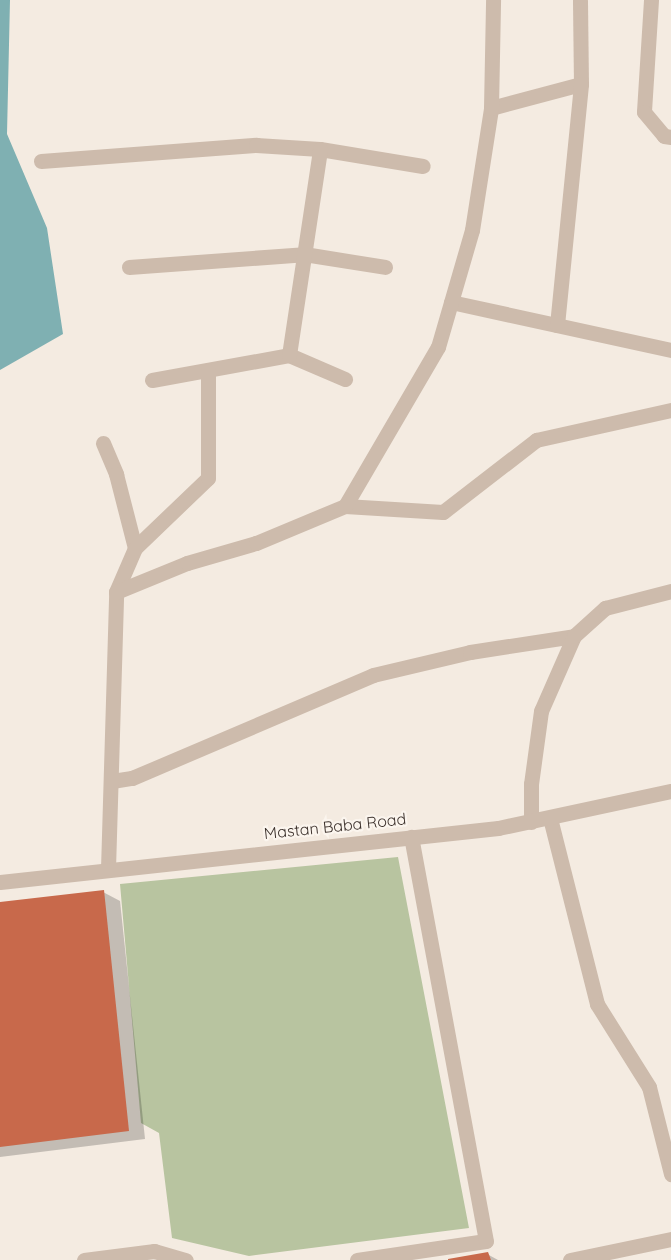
<!DOCTYPE html>
<html>
<head>
<meta charset="utf-8">
<style>
	body { margin:0 }
	#map { position:relative; width:671px; height:1260px; overflow:hidden; background:#f4ebe1; font-family:Quicksand,sans-serif }
	div>[style] { position:absolute }
	[style*='--x'] { left:calc(var(--x)*1px); top:calc(var(--y)*1px); width:calc(var(--w)*1px); rotate:calc(var(--a)*1deg) }
	.green>* { inset:0; background:#b8c4a0 }
	.water>* { inset:0; background:#7fb0b2 }
	.shadow>* { inset:0; background:#0003 }
	.building>* { inset:0; background:#c8694b }
	.minor>* { height:15px; margin:-7.5px; padding:0 7.5px; transform-origin:7.5px; border-radius:7.5px; background:#cdbbac }
	span { translate:-50% -50%; white-space:nowrap; text-align:center; line-height:1.15; -webkit-text-stroke:4.5px #fbf5ee; paint-order:stroke }
	.street-label { font-size:16px; color:#3b302b }
</style>
</head>
<body>
<div id="map">
	<div class="green">
		<i style="clip-path:polygon(398px 857px,469px 1228px,249px 1256px,172px 1238px,159px 1133px,141px 1123px,120px 884px)"></i>
	</div>
	<div class="water">
		<i style="clip-path:polygon(0 0,10px 0,7px 134px,47px 228px,63px 334px,0 370px)"></i>
	</div>
	<div class="shadow">
		<i style="clip-path:polygon(103px 892px,120px 901px,145px 1139px,0 1157px,0 903px)"></i>
		<i style="clip-path:polygon(487px 1254px,498px 1260px,449px 1260px)"></i>
	</div>
	<div class="building">
		<i style="clip-path:polygon(104px 890px,129px 1131px,0 1147px,0 902px)"></i>
		<i style="clip-path:polygon(488px 1252px,491px 1260px,448px 1260px,448px 1259px)"></i>
	</div>
	<div class="minor">
		<i style="--x:651;--y:0;--w:112;--a:93.6"></i>
		<i style="--x:644;--y:112;--w:31;--a:50"></i>
		<i style="--x:664;--y:136;--w:7;--a:8"></i>
		<i style="--x:491;--y:108;--w:93;--a:-14.9"></i>
		<i style="--x:581;--y:84;--w:84;--a:-90.7"></i>
		<i style="--x:41;--y:161;--w:216;--a:-4.3"></i>
		<i style="--x:256;--y:145;--w:64;--a:3.6"></i>
		<i style="--x:320;--y:149;--w:104;--a:9.4"></i>
		<i style="--x:129;--y:267;--w:175;--a:-4.2"></i>
		<i style="--x:304;--y:254;--w:82;--a:9.1"></i>
		<i style="--x:451;--y:302;--w:225;--a:12.3"></i>
		<i style="--x:557;--y:325;--w:242;--a:-84.3"></i>
		<i style="--x:289;--y:355;--w:61;--a:23.2"></i>
		<i style="--x:152;--y:380;--w:139;--a:-10.3"></i>
		<i style="--x:289;--y:355;--w:208;--a:-81.4"></i>
		<i style="--x:103;--y:443;--w:34;--a:67"></i>
		<i style="--x:116;--y:474;--w:76;--a:75.6"></i>
		<i style="--x:345;--y:506;--w:98;--a:3.5"></i>
		<i style="--x:443;--y:512;--w:118;--a:-37.7"></i>
		<i style="--x:536;--y:440;--w:138;--a:-12.5"></i>
		<i style="--x:116;--y:592;--w:48;--a:-66.6"></i>
		<i style="--x:135;--y:548;--w:101;--a:-43.8"></i>
		<i style="--x:208;--y:478;--w:107;--a:-90"></i>
		<i style="--x:112;--y:781;--w:20;--a:-9"></i>
		<i style="--x:132;--y:778;--w:262;--a:-23.1"></i>
		<i style="--x:373;--y:675;--w:100;--a:-13.3"></i>
		<i style="--x:470;--y:652;--w:105;--a:-8.7"></i>
		<i style="--x:550;--y:818;--w:192;--a:75.8"></i>
		<i style="--x:597;--y:1004;--w:98;--a:57.9"></i>
		<i style="--x:649;--y:1087;--w:90;--a:75.8"></i>
		<i style="--x:531;--y:822;--w:38;--a:-90"></i>
		<i style="--x:531;--y:784;--w:74;--a:-82.2"></i>
		<i style="--x:541;--y:711;--w:82;--a:-66.3"></i>
		<i style="--x:574;--y:636;--w:42;--a:-42.1"></i>
		<i style="--x:605;--y:608;--w:68;--a:-14.4"></i>
		<i style="--x:108;--y:869;--w:277;--a:-88.3"></i>
		<i style="--x:116;--y:592;--w:77;--a:-22.2"></i>
		<i style="--x:187;--y:563;--w:72;--a:-16.2"></i>
		<i style="--x:256;--y:543;--w:96;--a:-22.6"></i>
		<i style="--x:345;--y:506;--w:184;--a:-59.7"></i>
		<i style="--x:438;--y:347;--w:122;--a:-73.8"></i>
		<i style="--x:472;--y:230;--w:123;--a:-81.1"></i>
		<i style="--x:491;--y:108;--w:108;--a:-88.9"></i>
		<i style="--x:0;--y:882;--w:501;--a:-6.19"></i>
		<i style="--x:498;--y:828;--w:177;--a:-12.1"></i>
		<i style="--x:84;--y:1260;--w:71;--a:-7.3"></i>
		<i style="--x:154;--y:1251;--w:33;--a:16"></i>
		<i style="--x:357;--y:1260;--w:130;--a:-8.4"></i>
		<i style="--x:486;--y:1241;--w:411;--a:-100.5"></i>
		<i style="--x:570;--y:1260;--w:103;--a:-11.7"></i>
	</div>
	<div class="street-label">
		<span style="left:335px;top:826px;rotate:-6deg">Mastan Baba Road</span>
	</div>
</div>
</body>
</html>
